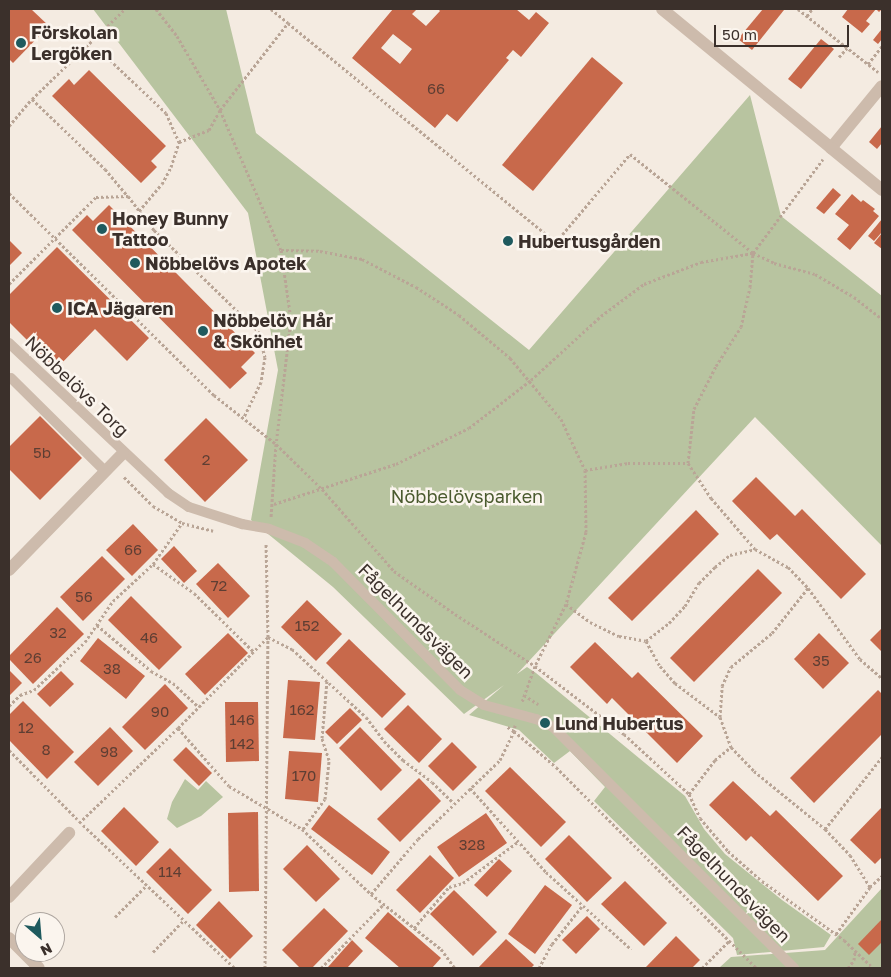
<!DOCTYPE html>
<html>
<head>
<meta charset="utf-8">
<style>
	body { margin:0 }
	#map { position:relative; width:891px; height:977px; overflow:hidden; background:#f4ebe1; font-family:"Golos Text",sans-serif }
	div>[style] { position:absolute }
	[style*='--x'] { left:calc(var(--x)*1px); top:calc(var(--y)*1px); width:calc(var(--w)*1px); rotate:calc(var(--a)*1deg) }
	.green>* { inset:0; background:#b8c4a0 }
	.building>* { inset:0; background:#c8694b }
	.path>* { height:3px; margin-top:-1.5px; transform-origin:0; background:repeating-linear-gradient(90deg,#b9a596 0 2.5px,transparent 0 5px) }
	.lane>* { height:10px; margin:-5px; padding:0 5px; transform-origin:5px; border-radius:5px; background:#cdbbac }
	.street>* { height:12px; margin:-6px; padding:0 6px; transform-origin:6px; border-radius:6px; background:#cdbbac }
	.dots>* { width:14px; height:14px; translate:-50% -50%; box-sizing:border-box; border:2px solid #fbf5ee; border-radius:50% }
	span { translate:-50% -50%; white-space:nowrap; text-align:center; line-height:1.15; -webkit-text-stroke:5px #fbf5ee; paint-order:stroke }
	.number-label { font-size:15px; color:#5e3e33 }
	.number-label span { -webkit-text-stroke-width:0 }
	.poi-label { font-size:18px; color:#3b302b; font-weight:700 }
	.left { translate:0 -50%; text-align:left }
	.street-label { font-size:18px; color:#3b302b }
	.park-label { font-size:18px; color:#4a5a2e }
	.frame { position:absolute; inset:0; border:10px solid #3b302b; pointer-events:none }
	.north { position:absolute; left:15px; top:912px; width:50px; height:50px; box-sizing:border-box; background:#fbf5ee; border:1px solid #aea6a0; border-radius:50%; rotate:153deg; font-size:14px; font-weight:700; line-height:20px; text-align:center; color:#3b302b }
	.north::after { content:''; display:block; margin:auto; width:18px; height:22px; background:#1f5a5e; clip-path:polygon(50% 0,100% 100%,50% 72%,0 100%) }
	.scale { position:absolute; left:714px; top:25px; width:135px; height:22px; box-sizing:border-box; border:2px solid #3b302b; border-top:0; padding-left:6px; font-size:15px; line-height:18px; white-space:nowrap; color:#3b302b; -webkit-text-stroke:4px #fbf5ee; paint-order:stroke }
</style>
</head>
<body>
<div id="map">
	<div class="green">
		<i style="clip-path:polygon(93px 9px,226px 9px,256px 133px,529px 350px,750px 95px,781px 216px,882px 296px,882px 546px,755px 417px,517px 674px,527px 667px,536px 673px,685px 796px,704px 829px,725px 854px,782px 900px,831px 935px,824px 947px,737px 955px,733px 938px,594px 801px,605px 787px,570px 751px,554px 763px,519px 730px,469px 715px,504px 685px,464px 714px,333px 587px,251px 520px,278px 370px,248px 213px)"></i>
		<i style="clip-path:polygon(185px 779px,198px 790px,206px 781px,223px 797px,201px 816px,177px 828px,167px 819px,172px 802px)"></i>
		<i style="clip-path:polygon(882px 888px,882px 968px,719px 968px,731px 957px,825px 950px)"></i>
	</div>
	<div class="building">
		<i style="clip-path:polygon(9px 9px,31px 9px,49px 26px,13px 63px,9px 59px)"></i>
		<i style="clip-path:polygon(evenodd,393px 9px,417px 9px,412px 14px,426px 26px,440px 11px,438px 9px,516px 9px,529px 20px,536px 12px,549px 23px,521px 57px,513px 50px,506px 58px,509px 60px,457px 122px,447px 114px,435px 128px,352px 58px,393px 9px,393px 34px,412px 49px,400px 64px,381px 48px,393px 34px)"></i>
		<i style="clip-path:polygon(763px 9px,784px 10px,752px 50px,738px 39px)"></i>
		<i style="clip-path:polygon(848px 9px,882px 9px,879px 12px,876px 9px,866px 21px,870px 24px,862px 33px,842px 17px)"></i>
		<i style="clip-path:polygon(881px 30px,882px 39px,878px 44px,873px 40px)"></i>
		<i style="clip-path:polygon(821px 39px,834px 49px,801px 89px,788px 79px)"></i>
		<i style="clip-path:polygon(592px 57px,623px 83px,533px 191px,502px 165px)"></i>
		<i style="clip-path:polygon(89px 70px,166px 146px,151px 161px,157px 167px,141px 183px,52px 96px,69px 79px,74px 85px)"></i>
		<i style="clip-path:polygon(882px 126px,882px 143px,877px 149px,869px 142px)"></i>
		<i style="clip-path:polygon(833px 188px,841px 195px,824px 214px,816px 208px)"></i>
		<i style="clip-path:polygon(852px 194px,861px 202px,863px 200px,875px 209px,873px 211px,879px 216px,850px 250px,837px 239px,849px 225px,835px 214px)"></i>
		<i style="clip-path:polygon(109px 205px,255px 353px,241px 367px,247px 373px,230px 389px,72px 230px,87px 215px,93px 221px)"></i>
		<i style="clip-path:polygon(882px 219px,882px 232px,874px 241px,868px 236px)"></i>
		<i style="clip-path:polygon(882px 233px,882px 249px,874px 243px)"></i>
		<i style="clip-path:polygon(9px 240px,22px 253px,9px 266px)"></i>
		<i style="clip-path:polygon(57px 247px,149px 338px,127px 361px,95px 329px,56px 369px,9px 322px,9px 295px)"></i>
		<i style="clip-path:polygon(40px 416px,82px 458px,40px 500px,9px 469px,9px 447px)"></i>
		<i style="clip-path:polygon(206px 418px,248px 460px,205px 502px,164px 460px)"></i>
		<i style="clip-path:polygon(756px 477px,795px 516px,802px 509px,866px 574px,841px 599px,777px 534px,770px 540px,732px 501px)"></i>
		<i style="clip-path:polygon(696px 510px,719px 534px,632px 621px,608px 598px)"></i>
		<i style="clip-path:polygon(133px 524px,158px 550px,132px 576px,106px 550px)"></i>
		<i style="clip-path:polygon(174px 546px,197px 571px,184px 583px,161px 559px)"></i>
		<i style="clip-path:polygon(102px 556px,125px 579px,83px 621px,60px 597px)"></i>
		<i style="clip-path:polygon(218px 563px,250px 596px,228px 618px,196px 584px)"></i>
		<i style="clip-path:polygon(758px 569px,782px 593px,694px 682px,670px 658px)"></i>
		<i style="clip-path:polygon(131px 596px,182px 647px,159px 670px,108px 620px)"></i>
		<i style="clip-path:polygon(307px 600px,342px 634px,316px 661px,281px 627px)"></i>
		<i style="clip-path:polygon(57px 607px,84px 634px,33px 684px,9px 659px,9px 656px)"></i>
		<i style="clip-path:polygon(882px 628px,882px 652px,870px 640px)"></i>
		<i style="clip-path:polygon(228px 633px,248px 653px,205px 695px,185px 674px)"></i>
		<i style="clip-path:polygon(819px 633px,849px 663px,823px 689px,794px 659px)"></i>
		<i style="clip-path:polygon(98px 638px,145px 676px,126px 699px,80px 661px)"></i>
		<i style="clip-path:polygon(349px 639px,406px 694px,382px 718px,326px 663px)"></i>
		<i style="clip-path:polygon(595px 642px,632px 678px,638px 672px,703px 736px,677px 763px,612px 698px,607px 704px,570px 667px)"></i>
		<i style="clip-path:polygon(9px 670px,22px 683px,9px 696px)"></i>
		<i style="clip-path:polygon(61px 671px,74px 684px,50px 707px,37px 694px)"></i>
		<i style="clip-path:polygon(288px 680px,320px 682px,315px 740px,283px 738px)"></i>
		<i style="clip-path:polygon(165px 684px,188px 708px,145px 750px,122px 727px)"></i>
		<i style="clip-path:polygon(878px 690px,882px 694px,882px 734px,814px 803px,790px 778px)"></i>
		<i style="clip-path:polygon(23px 701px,74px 752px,47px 779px,9px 740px,9px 715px)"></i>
		<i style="clip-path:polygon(225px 702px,258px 702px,259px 761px,226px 762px)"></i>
		<i style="clip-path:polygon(408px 705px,442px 739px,419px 763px,384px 729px)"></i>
		<i style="clip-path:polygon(350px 708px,362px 720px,337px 744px,325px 732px)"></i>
		<i style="clip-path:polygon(110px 727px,133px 751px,98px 786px,74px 762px)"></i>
		<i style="clip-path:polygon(360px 727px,402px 770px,381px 791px,339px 748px)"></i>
		<i style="clip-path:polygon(452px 742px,477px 767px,453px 791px,428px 766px)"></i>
		<i style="clip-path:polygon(186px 747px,212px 773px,199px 786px,173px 760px)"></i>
		<i style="clip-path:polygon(289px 751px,322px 753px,318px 802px,285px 799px)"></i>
		<i style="clip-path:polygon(510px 767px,566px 822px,541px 847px,485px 791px)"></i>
		<i style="clip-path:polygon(419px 778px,441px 801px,400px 842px,377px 819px)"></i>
		<i style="clip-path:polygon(733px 781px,770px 816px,776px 810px,843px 876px,818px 901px,751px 836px,746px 841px,709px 805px)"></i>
		<i style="clip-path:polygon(329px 805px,390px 852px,372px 875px,311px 829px)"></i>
		<i style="clip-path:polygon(124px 807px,159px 842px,136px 866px,101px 831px)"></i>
		<i style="clip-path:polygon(882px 807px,882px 857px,875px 864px,850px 840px)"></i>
		<i style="clip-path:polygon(258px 812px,259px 891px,229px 892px,228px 813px)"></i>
		<i style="clip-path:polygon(486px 813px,507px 843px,459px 877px,437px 847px)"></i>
		<i style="clip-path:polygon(569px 835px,612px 878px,587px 902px,545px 859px)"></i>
		<i style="clip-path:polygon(307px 845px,340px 879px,316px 902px,283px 869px)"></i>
		<i style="clip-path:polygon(170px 848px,212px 890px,188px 914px,146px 872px)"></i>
		<i style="clip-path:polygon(430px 855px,454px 878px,420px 913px,396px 890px)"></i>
		<i style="clip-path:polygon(499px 859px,512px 871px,487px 897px,474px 885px)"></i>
		<i style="clip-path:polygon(625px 881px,667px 923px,644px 946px,601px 904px)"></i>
		<i style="clip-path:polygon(545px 885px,572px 905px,535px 954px,508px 934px)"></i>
		<i style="clip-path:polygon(454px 890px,497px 932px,473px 956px,430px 914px)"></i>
		<i style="clip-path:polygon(219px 901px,253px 936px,230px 959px,196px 925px)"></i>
		<i style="clip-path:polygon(324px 908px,348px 931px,312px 968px,300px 968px,282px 950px)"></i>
		<i style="clip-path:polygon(388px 912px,441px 958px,432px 968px,400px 968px,365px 938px)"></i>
		<i style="clip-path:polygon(587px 916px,600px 929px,576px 954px,562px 940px)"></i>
		<i style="clip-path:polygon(882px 919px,882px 942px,869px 955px,858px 944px)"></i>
		<i style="clip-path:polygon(676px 936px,700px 960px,692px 968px,645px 968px)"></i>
		<i style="clip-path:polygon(506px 939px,534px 965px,531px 968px,478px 968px)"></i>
		<i style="clip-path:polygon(352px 940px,363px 951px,347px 968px,329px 968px,328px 967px)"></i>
	</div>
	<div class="path">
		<i style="--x:156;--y:9;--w:34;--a:52"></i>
		<i style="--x:177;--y:36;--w:86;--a:59.8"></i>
		<i style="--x:220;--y:110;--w:153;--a:66.5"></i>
		<i style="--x:281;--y:250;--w:70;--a:81.8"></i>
		<i style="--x:291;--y:319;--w:126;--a:96.8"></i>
		<i style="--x:276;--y:444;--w:73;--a:93.9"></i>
		<i style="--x:271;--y:9;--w:22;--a:39"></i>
		<i style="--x:798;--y:9;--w:102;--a:38.2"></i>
		<i style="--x:807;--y:16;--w:9;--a:-54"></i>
		<i style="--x:80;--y:55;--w:30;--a:9"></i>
		<i style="--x:110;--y:60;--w:77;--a:43.4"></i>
		<i style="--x:166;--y:113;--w:32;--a:66"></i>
		<i style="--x:839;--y:57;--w:12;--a:-48"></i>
		<i style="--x:868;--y:64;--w:23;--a:-52"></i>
		<i style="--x:32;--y:99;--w:101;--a:43.8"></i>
		<i style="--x:105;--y:169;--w:35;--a:50"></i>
		<i style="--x:9;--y:126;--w:35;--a:-50"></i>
		<i style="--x:32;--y:99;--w:129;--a:-44.1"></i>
		<i style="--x:9;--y:193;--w:288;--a:44.6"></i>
		<i style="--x:214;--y:395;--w:79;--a:38.3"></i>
		<i style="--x:276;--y:444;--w:64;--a:44.4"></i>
		<i style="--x:322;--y:489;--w:109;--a:48.7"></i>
		<i style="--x:394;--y:571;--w:75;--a:35.2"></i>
		<i style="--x:455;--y:614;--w:95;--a:33"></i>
		<i style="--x:535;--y:666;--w:112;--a:37.4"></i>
		<i style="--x:624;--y:734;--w:88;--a:42.7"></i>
		<i style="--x:689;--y:794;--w:26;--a:65"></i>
		<i style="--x:700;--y:818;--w:43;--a:49.7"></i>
		<i style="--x:728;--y:851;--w:45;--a:41.4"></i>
		<i style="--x:762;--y:881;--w:101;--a:35.7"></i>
		<i style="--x:844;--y:940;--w:37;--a:44"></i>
		<i style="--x:139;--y:211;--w:35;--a:-50"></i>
		<i style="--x:162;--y:184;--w:19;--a:-62"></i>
		<i style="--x:171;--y:167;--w:26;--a:-72"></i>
		<i style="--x:179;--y:142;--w:32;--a:-22"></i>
		<i style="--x:209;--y:130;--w:23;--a:-61"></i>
		<i style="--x:220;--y:110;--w:110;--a:-52"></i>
		<i style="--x:288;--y:23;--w:346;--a:39.3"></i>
		<i style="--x:556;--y:242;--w:115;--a:-49.9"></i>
		<i style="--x:630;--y:154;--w:158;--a:38.8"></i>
		<i style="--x:281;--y:250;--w:39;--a:1"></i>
		<i style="--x:320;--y:251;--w:43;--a:10.8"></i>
		<i style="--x:362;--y:259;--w:61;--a:27.4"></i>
		<i style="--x:416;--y:287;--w:51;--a:33.1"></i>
		<i style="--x:459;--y:315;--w:67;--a:40.1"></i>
		<i style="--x:510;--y:358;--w:80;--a:50.1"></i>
		<i style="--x:561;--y:419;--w:56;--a:64.8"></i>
		<i style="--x:585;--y:470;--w:62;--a:89.1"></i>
		<i style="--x:586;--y:532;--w:75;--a:105.5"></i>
		<i style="--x:566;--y:604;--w:69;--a:116.6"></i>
		<i style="--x:535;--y:666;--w:38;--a:110"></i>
		<i style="--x:9;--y:284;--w:123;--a:-45"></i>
		<i style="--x:96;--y:197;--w:32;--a:-2"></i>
		<i style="--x:128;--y:196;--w:43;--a:52.6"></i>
		<i style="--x:154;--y:230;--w:145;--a:44.2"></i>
		<i style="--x:258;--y:331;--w:27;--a:75"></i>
		<i style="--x:265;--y:357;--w:25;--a:99"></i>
		<i style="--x:261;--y:382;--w:39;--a:116"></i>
		<i style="--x:688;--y:463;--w:42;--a:56.7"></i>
		<i style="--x:711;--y:498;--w:67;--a:49.2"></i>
		<i style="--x:755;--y:549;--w:38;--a:29"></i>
		<i style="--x:788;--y:567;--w:29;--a:46"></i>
		<i style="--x:808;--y:588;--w:88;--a:53.8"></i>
		<i style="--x:860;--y:659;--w:29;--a:41"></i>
		<i style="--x:585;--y:470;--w:44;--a:-9.2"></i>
		<i style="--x:628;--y:463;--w:60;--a:0"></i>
		<i style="--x:688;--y:463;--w:54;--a:-83.7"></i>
		<i style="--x:694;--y:409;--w:48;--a:-62.9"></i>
		<i style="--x:716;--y:366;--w:46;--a:-57.3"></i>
		<i style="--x:741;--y:327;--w:41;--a:-77.3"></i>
		<i style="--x:750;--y:287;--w:34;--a:-85"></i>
		<i style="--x:753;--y:253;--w:117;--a:-53.3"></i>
		<i style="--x:124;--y:477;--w:41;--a:45"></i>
		<i style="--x:153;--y:506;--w:34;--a:30"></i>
		<i style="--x:182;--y:523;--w:32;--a:14"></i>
		<i style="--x:274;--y:504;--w:128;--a:-18.2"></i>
		<i style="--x:396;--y:464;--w:81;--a:-26.3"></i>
		<i style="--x:469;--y:428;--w:78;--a:-37.7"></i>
		<i style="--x:531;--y:380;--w:95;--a:-42.4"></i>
		<i style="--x:601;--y:316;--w:54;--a:-36.7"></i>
		<i style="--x:644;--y:284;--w:61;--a:-21.1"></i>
		<i style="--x:701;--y:262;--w:53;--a:-9.8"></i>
		<i style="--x:753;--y:253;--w:23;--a:25"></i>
		<i style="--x:774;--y:263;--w:42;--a:15"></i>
		<i style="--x:815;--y:274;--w:45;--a:30.5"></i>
		<i style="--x:854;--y:297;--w:36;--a:38"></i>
		<i style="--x:153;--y:564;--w:50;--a:-54.7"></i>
		<i style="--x:566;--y:604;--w:30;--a:37"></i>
		<i style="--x:590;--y:622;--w:32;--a:26"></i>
		<i style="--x:619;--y:636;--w:27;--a:10"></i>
		<i style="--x:646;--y:641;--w:29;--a:-38"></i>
		<i style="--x:669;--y:623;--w:23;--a:-47"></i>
		<i style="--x:685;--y:606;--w:27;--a:-59"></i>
		<i style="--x:699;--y:583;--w:23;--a:-45"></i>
		<i style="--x:715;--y:567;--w:19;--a:-39"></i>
		<i style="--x:730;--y:555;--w:26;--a:-13"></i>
		<i style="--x:97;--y:625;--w:71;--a:40.4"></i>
		<i style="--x:151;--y:671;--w:25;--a:29"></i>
		<i style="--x:173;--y:683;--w:35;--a:43"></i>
		<i style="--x:646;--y:641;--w:29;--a:61"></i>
		<i style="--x:660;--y:666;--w:23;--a:49"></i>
		<i style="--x:675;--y:683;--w:56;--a:37.1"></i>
		<i style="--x:720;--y:717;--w:32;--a:70"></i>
		<i style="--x:731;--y:747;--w:33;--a:46"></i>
		<i style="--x:754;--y:771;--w:92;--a:39.2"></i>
		<i style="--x:825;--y:829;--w:36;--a:46"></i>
		<i style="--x:850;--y:855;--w:38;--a:58"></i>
		<i style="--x:870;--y:887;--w:16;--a:-43"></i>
		<i style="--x:524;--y:695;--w:17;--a:33"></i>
		<i style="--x:9;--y:706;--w:16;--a:-45"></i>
		<i style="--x:20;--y:695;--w:15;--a:-20"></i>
		<i style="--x:34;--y:690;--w:70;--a:-43.3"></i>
		<i style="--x:85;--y:642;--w:50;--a:-55.7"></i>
		<i style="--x:113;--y:601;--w:54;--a:-42.8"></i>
		<i style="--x:153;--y:564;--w:50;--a:35.3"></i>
		<i style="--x:194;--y:593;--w:84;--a:44.5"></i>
		<i style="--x:720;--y:717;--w:31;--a:-86"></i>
		<i style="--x:722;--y:686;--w:21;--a:-65"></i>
		<i style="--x:731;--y:667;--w:53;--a:-39.7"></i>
		<i style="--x:772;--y:633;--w:58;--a:-51.3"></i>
		<i style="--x:515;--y:725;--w:6;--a:99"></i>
		<i style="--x:514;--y:731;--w:55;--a:40.6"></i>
		<i style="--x:556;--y:767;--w:284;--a:45.1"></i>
		<i style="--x:178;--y:728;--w:128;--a:-45.3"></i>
		<i style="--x:268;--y:637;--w:94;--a:-91.2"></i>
		<i style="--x:9;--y:750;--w:97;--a:45.4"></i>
		<i style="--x:470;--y:788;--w:113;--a:47.9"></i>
		<i style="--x:546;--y:872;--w:115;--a:42.2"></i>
		<i style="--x:689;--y:794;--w:43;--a:-52.6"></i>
		<i style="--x:715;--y:760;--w:21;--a:-39"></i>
		<i style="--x:79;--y:823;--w:137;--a:-43.8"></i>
		<i style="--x:178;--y:728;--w:77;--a:48.7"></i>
		<i style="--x:229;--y:786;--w:85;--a:30.5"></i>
		<i style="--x:302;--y:829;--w:95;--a:43.3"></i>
		<i style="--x:371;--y:894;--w:72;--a:-49.5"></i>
		<i style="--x:418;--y:839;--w:114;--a:-43.9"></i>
		<i style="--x:500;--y:760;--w:32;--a:-64"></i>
		<i style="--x:514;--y:731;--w:9;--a:-148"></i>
		<i style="--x:83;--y:825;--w:209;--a:43.3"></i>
		<i style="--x:303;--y:829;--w:37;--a:-54"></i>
		<i style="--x:325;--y:799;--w:39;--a:-84"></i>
		<i style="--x:329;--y:760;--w:23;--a:-108"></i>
		<i style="--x:322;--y:738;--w:57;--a:-85"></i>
		<i style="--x:825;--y:829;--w:92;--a:-51.6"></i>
		<i style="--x:371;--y:894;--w:89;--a:38.2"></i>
		<i style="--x:441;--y:949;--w:24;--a:54"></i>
		<i style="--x:115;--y:917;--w:45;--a:-45"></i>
		<i style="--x:414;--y:928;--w:54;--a:-49.5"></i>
		<i style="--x:449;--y:887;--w:15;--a:-16"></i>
		<i style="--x:463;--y:883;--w:70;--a:-36.9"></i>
		<i style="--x:836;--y:934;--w:58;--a:-54.1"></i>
		<i style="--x:153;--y:952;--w:45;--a:-45.9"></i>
		<i style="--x:265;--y:968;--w:331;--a:-89.5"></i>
		<i style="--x:268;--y:637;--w:27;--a:27"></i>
		<i style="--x:292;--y:649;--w:100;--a:42.6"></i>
		<i style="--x:366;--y:717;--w:30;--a:53"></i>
		<i style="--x:384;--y:741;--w:27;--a:45"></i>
		<i style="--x:403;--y:760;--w:36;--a:37"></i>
		<i style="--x:432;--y:782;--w:30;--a:44"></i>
		<i style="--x:321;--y:968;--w:90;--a:-45.5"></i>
		<i style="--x:539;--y:968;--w:27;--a:-62"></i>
		<i style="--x:552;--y:944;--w:50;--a:-51.5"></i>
		<i style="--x:702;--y:968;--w:40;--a:-45"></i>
		<i style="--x:848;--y:968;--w:10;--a:-53"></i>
		<i style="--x:854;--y:960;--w:9;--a:-84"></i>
	</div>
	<div class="lane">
		<i style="--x:9;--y:343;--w:219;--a:43.3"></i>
		<i style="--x:168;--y:493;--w:25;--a:34"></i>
		<i style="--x:189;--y:507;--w:56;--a:17.8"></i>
		<i style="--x:242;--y:524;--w:27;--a:10"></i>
		<i style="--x:269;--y:529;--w:39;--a:21"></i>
		<i style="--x:305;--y:543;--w:34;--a:34"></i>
		<i style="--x:333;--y:562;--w:180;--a:45.2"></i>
		<i style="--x:460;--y:690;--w:28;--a:32"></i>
		<i style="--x:484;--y:705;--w:54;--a:15.1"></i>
		<i style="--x:536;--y:719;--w:19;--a:25"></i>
		<i style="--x:553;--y:727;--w:341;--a:45"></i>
		<i style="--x:11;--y:378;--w:132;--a:44.7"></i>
	</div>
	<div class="street">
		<i style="--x:662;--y:9;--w:219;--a:39.4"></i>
		<i style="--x:831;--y:148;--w:80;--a:-50.6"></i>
		<i style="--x:831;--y:148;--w:66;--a:39.5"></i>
		<i style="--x:9;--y:570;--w:163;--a:-45.7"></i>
		<i style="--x:9;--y:897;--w:88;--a:-46.8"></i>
		<i style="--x:9;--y:938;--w:42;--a:45"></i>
	</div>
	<div class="dots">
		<i style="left:21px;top:43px;background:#1f5a5e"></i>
		<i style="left:102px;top:229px;background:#1f5a5e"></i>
		<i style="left:508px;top:241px;background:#1f5a5e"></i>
		<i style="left:135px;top:263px;background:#1f5a5e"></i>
		<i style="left:57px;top:308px;background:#1f5a5e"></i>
		<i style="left:203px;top:331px;background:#1f5a5e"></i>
		<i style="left:545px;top:723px;background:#1f5a5e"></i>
	</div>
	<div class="number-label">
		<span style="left:436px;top:89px">66</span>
		<span style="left:42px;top:453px">5b</span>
		<span style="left:206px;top:460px">2</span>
		<span style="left:133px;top:550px">66</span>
		<span style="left:219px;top:586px">72</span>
		<span style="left:84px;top:597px">56</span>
		<span style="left:307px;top:626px">152</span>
		<span style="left:58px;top:633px">32</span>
		<span style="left:149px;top:638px">46</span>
		<span style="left:33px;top:658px">26</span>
		<span style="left:821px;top:661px">35</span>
		<span style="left:112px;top:669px">38</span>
		<span style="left:302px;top:710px">162</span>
		<span style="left:160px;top:712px">90</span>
		<span style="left:242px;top:720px">146</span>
		<span style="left:26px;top:728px">12</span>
		<span style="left:242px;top:744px">142</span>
		<span style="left:46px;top:750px">8</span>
		<span style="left:109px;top:752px">98</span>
		<span style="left:304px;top:776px">170</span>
		<span style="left:472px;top:845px">328</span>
		<span style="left:170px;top:872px">114</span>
	</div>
	<div class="poi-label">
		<span class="left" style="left:31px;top:43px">Förskolan<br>Lergöken</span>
		<span class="left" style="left:112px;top:229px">Honey Bunny<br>Tattoo</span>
		<span class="left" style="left:518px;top:241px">Hubertusgården</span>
		<span class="left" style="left:145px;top:263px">Nöbbelövs Apotek</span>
		<span class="left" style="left:67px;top:308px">ICA Jägaren</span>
		<span class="left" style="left:213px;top:331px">Nöbbelöv Hår<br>&amp; Skönhet</span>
		<span class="left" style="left:555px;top:723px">Lund Hubertus</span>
	</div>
	<div class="street-label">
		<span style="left:77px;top:386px;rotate:44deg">Nöbbelövs Torg</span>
		<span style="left:416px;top:621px;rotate:45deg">Fågelhundsvägen</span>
		<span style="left:734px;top:884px;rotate:46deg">Fågelhundsvägen</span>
	</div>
	<div class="park-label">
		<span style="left:467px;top:496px">Nöbbelövsparken</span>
	</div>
	<div class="frame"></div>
	<div class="north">N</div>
	<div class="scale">50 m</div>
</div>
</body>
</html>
